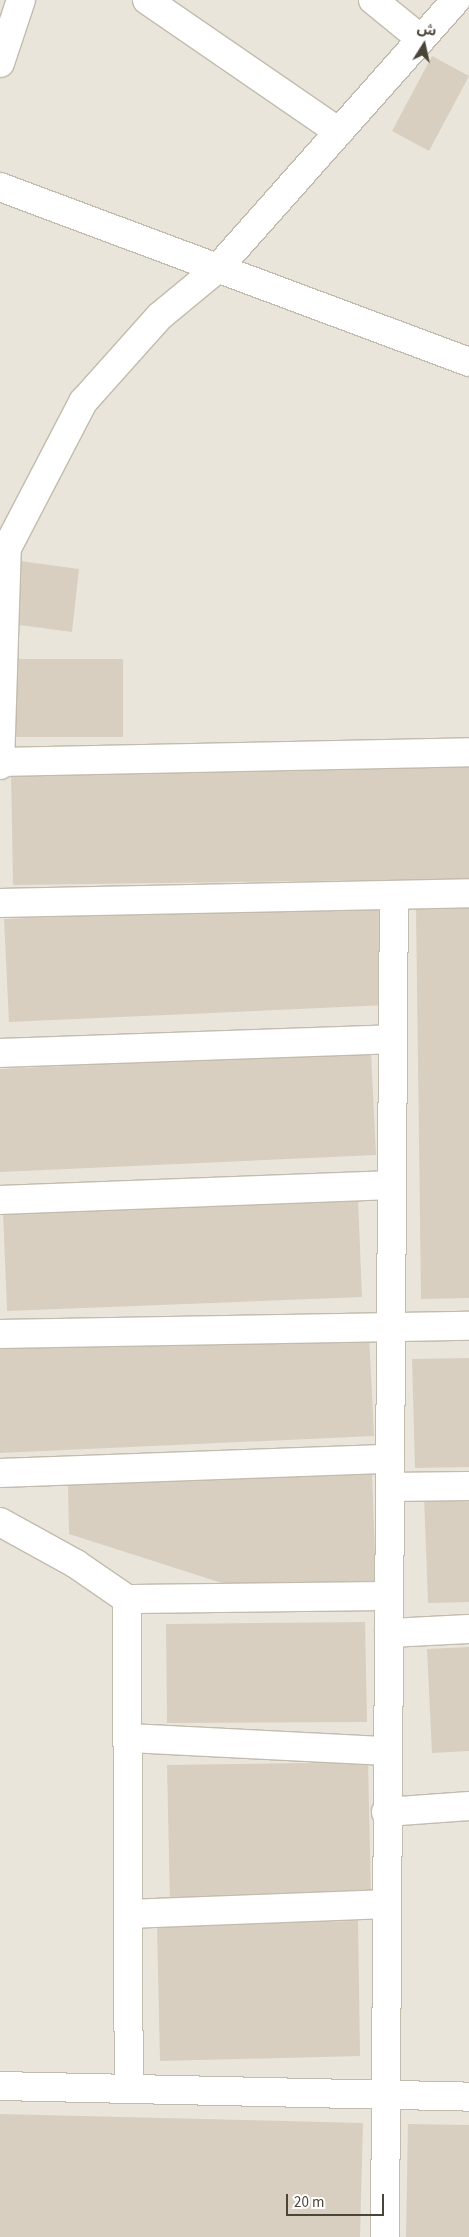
<!DOCTYPE html>
<html>
<head>
<meta charset="utf-8">
<style>
	body { margin:0 }
	#map { position:relative; width:469px; height:2237px; overflow:hidden; background:#f6f3ec; font-family:"Source Sans 3","Noto Sans Arabic",sans-serif }
	div>[style] { position:absolute }
	[style*='--x'] { left:calc(var(--x)*1px); top:calc(var(--y)*1px); width:calc(var(--w)*1px); rotate:calc(var(--a)*1deg) }
	.residential>* { inset:0; background:#eae5da }
	.building>* { inset:0; background:#d8cfc1 }
	.roads { filter:drop-shadow(1px 0 #c2bbae) drop-shadow(-1px 0 #c2bbae) drop-shadow(0 1px #c2bbae) drop-shadow(0 -1px #c2bbae) }
	.minor>* { height:28px; margin:-14px; padding:0 14px; transform-origin:14px; border-radius:14px; background:#fff }
	span { translate:-50% -50%; white-space:nowrap; text-align:center; line-height:1.15; -webkit-text-stroke:4px #fff; paint-order:stroke }
	.north { position:absolute; left:399px; top:20px; width:50px; height:50px; -webkit-text-stroke:4px #fff; paint-order:stroke; rotate:10deg; font-size:14px; font-weight:700; line-height:20px; text-align:center; color:#4b4439 }
	.north::after { content:''; display:block; margin:auto; width:18px; height:22px; background:#4b4439; clip-path:polygon(50% 0,100% 100%,50% 72%,0 100%) }
	.scale { position:absolute; left:286px; top:2194px; width:98px; height:22px; box-sizing:border-box; border:2px solid #4b4439; border-top:0; padding-left:6px; font-size:15px; line-height:18px; white-space:nowrap; color:#4b4439; -webkit-text-stroke:4px #fff; paint-order:stroke }
</style>
</head>
<body>
<div id="map">
	<div class="residential">
		<i style="clip-path:polygon(0 0,469px 0,469px 2237px,0 2237px)"></i>
	</div>
	<div class="building">
		<i style="clip-path:polygon(432px 56px,469px 76px,429px 151px,392px 131px)"></i>
		<i style="clip-path:polygon(20px 561px,79px 569px,72px 632px,12px 624px)"></i>
		<i style="clip-path:polygon(13px 659px,123px 659px,123px 737px,13px 737px)"></i>
		<i style="clip-path:polygon(469px 766px,469px 879px,13px 885px,11px 772px)"></i>
		<i style="clip-path:polygon(382px 902px,387px 1005px,9px 1022px,4px 919px)"></i>
		<i style="clip-path:polygon(416px 907px,469px 907px,469px 1298px,421px 1299px)"></i>
		<i style="clip-path:polygon(371px 1052px,376px 1155px,0 1172px,0 1069px)"></i>
		<i style="clip-path:polygon(358px 1199px,362px 1297px,7px 1311px,3px 1212px)"></i>
		<i style="clip-path:polygon(369px 1333px,374px 1436px,0 1453px,0 1349px)"></i>
		<i style="clip-path:polygon(469px 1358px,469px 1467px,415px 1468px,412px 1359px)"></i>
		<i style="clip-path:polygon(372px 1473px,376px 1581px,225px 1584px,69px 1534px,68px 1484px)"></i>
		<i style="clip-path:polygon(469px 1494px,469px 1602px,428px 1603px,424px 1495px)"></i>
		<i style="clip-path:polygon(365px 1622px,367px 1722px,167px 1723px,166px 1624px)"></i>
		<i style="clip-path:polygon(469px 1647px,469px 1751px,432px 1753px,427px 1649px)"></i>
		<i style="clip-path:polygon(368px 1762px,371px 1898px,170px 1901px,167px 1765px)"></i>
		<i style="clip-path:polygon(358px 1921px,360px 2056px,160px 2061px,157px 1925px)"></i>
		<i style="clip-path:polygon(0 2114px,363px 2123px,360px 2237px,0 2237px)"></i>
		<i style="clip-path:polygon(408px 2124px,469px 2125px,469px 2237px,406px 2237px)"></i>
	</div>
	<div class="roads">
		<div class="minor">
			<i style="--x:147;--y:0;--w:233;--a:34.5"></i>
			<i style="--x:373;--y:0;--w:62;--a:39.1"></i>
			<i style="--x:0;--y:63;--w:66;--a:-71.6"></i>
			<i style="--x:0;--y:187;--w:501;--a:20.46"></i>
			<i style="--x:0;--y:762;--w:469;--a:-1.2"></i>
			<i style="--x:0;--y:765;--w:217;--a:-88.2"></i>
			<i style="--x:7;--y:548;--w:165;--a:-62.5"></i>
			<i style="--x:83;--y:402;--w:115;--a:-48.2"></i>
			<i style="--x:160;--y:316;--w:75;--a:-39.6"></i>
			<i style="--x:218;--y:268;--w:358;--a:-48.4"></i>
			<i style="--x:0;--y:903;--w:469;--a:-1.2"></i>
			<i style="--x:0;--y:1053;--w:392;--a:-2"></i>
			<i style="--x:0;--y:1200;--w:392;--a:-2.2"></i>
			<i style="--x:0;--y:1334;--w:469;--a:-1"></i>
			<i style="--x:0;--y:1473;--w:390;--a:-2.1"></i>
			<i style="--x:390;--y:1487;--w:79;--a:-0.7"></i>
			<i style="--x:0;--y:1522;--w:87;--a:28.9"></i>
			<i style="--x:76;--y:1564;--w:62;--a:34.5"></i>
			<i style="--x:127;--y:1599;--w:262;--a:-0.7"></i>
			<i style="--x:127;--y:1599;--w:490;--a:89.8"></i>
			<i style="--x:389;--y:1633;--w:80;--a:-2.9"></i>
			<i style="--x:128;--y:1738;--w:260;--a:2.9"></i>
			<i style="--x:386;--y:1812;--w:83;--a:-4.1"></i>
			<i style="--x:129;--y:1914;--w:258;--a:-2.2"></i>
			<i style="--x:0;--y:2086;--w:469;--a:1.3"></i>
			<i style="--x:385;--y:2237;--w:1342;--a:-89.62"></i>
		</div>
	</div>
	<div class="north">ش</div>
	<div class="scale">20 m</div>
</div>
</body>
</html>
